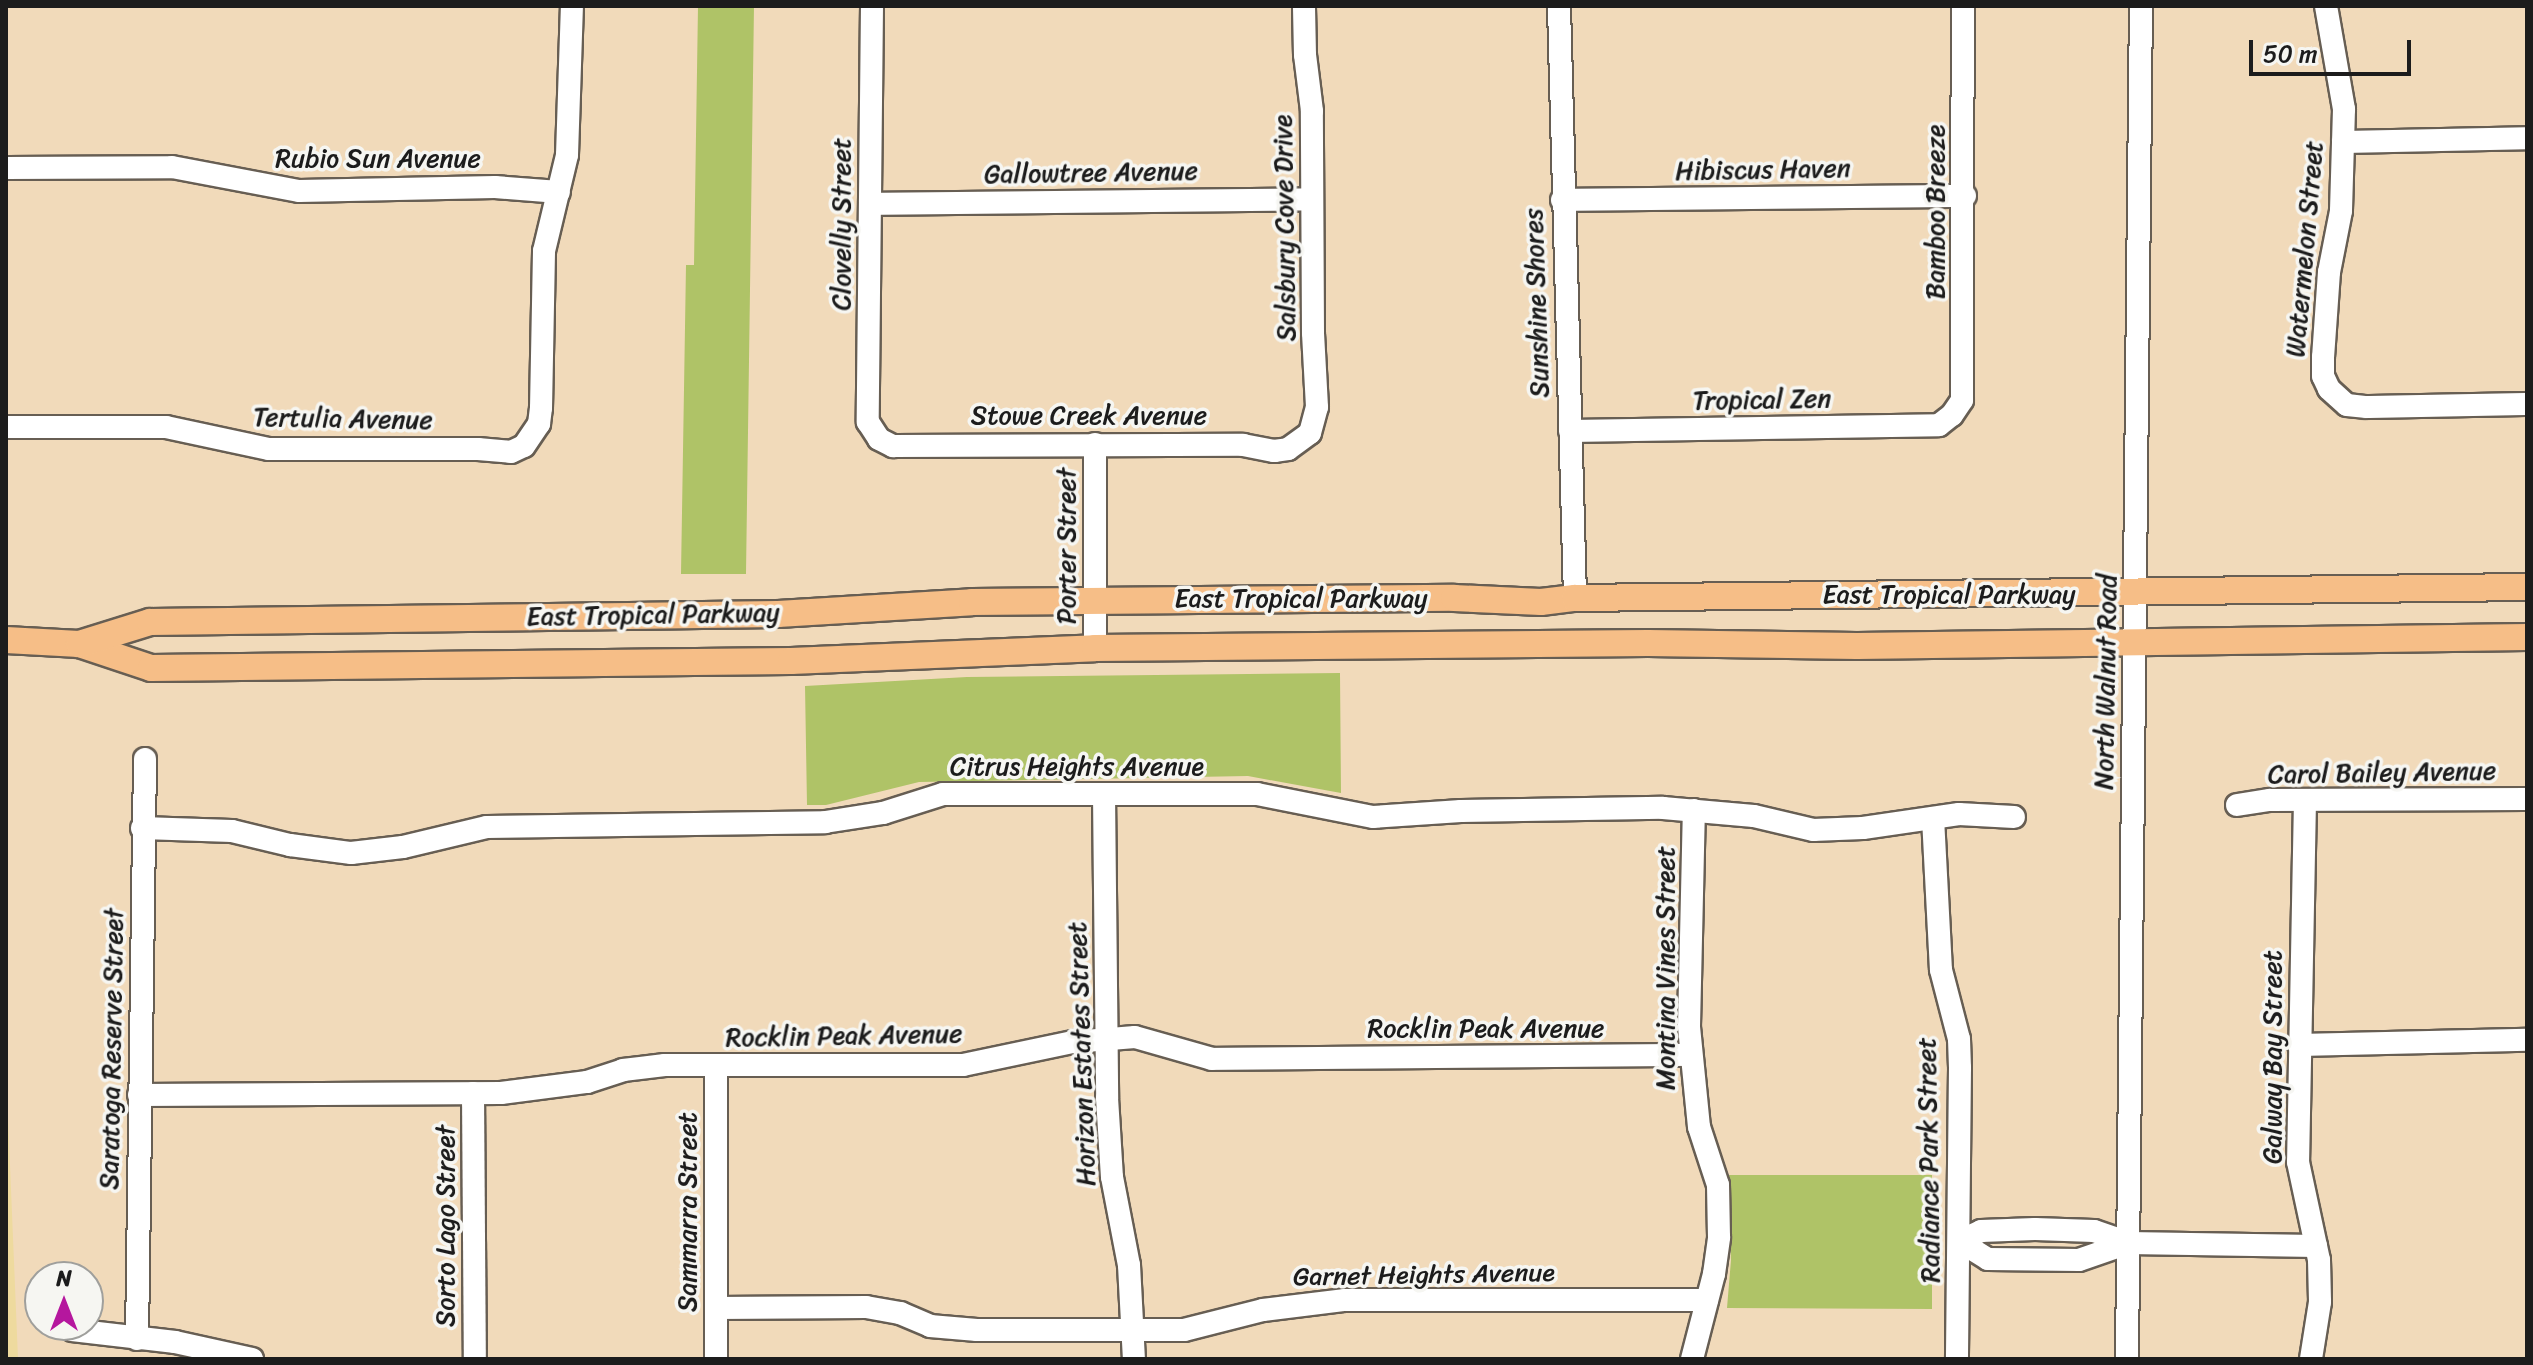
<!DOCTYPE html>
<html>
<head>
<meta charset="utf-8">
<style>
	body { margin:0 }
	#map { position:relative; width:2533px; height:1365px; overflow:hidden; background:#f1daba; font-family:Sriracha,sans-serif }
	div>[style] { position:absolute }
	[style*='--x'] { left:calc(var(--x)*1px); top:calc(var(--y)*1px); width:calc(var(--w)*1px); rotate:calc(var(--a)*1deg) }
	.green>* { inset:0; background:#afc367 }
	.sand>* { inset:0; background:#eeda9e }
	.roads { filter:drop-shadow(2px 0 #675e53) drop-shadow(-2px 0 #675e53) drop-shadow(0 2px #675e53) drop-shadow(0 -2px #675e53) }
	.minor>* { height:22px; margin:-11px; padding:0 11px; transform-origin:11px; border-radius:11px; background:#fff }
	.major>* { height:26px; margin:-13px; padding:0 13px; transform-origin:13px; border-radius:13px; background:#f6be87 }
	span { translate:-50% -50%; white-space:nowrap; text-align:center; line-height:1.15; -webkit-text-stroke:7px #f6f6f2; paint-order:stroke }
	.street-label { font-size:26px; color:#1c1c1c }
	.frame { position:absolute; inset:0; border:8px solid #1c1c1c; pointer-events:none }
	.north { position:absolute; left:24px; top:1261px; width:80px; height:80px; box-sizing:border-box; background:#f6f6f2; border:2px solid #9f9f9c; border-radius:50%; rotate:0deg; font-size:22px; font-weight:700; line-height:32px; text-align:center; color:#1c1c1c }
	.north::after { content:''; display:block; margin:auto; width:28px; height:36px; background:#b5179e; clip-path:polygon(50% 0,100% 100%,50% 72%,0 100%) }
	.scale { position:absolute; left:2249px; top:40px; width:162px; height:36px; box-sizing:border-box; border:4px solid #1c1c1c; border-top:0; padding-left:10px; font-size:24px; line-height:28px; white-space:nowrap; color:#1c1c1c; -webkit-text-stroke:6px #f6f6f2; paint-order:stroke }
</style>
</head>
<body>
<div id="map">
	<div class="green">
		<i style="clip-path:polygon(698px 6px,754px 6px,746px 574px,681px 574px,686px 265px,694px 265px)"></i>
		<i style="clip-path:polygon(1340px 673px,1341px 793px,1248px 776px,919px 782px,826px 805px,807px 805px,805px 686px,967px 677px)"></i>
		<i style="clip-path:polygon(1727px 1175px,1932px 1175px,1932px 1309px,1727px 1308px,1731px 1260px)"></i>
	</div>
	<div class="sand">
		<i style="clip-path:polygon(6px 1068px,18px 1359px,6px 1359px)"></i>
	</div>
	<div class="roads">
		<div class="minor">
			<i style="--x:872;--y:6;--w:416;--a:90.6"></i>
			<i style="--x:868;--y:422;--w:20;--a:57"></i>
			<i style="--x:879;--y:439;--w:16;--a:27"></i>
			<i style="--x:893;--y:446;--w:350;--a:-0.2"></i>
			<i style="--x:1243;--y:445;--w:32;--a:11"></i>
			<i style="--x:1274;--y:451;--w:14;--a:-8"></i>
			<i style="--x:1288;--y:449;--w:27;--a:-36"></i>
			<i style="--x:1310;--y:433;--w:27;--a:-75"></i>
			<i style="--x:1317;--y:407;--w:74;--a:-93.1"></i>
			<i style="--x:1313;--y:333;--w:222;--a:-90.3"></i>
			<i style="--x:1312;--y:111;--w:56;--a:-97.1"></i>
			<i style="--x:1305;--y:55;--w:49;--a:-91.2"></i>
			<i style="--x:1559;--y:6;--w:592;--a:88.45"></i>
			<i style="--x:2326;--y:6;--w:105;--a:80.1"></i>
			<i style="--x:2344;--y:109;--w:102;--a:91.7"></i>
			<i style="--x:2341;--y:211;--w:62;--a:101.1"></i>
			<i style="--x:2329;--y:272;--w:85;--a:94"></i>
			<i style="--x:2323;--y:357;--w:19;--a:90"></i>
			<i style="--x:2323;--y:376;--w:14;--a:65"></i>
			<i style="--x:2329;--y:389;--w:24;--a:42"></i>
			<i style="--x:2347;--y:405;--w:20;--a:6"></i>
			<i style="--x:2367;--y:407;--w:160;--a:-1.1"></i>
			<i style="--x:2343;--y:142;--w:184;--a:-1.2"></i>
			<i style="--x:6;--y:168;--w:166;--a:-0.3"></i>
			<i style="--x:172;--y:167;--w:129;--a:10.7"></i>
			<i style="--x:299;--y:191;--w:196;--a:-1.2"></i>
			<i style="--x:495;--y:187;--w:64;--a:4.5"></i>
			<i style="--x:1562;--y:200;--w:403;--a:-0.6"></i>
			<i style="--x:870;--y:204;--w:442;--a:-0.6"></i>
			<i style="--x:6;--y:427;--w:160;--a:0"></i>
			<i style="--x:166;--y:427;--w:105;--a:12.1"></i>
			<i style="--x:269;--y:449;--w:209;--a:0"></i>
			<i style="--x:478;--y:449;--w:33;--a:5"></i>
			<i style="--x:511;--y:452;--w:14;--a:-25"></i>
			<i style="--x:524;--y:446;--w:27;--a:-56"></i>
			<i style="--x:539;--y:424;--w:16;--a:-83"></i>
			<i style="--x:541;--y:408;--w:157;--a:-88.9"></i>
			<i style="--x:544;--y:251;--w:99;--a:-76.5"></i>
			<i style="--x:567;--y:155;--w:149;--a:-88.1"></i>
			<i style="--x:1570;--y:431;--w:369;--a:-0.9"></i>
			<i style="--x:1939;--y:425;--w:16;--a:-38"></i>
			<i style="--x:1952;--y:415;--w:18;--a:-56"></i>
			<i style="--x:1962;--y:400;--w:394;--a:-89.9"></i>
			<i style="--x:1095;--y:444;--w:204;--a:90"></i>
			<i style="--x:1104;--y:794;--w:304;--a:89.4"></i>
			<i style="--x:1107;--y:1098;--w:79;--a:86.4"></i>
			<i style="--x:1112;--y:1177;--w:90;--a:79.1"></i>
			<i style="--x:1129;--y:1265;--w:94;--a:87"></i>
			<i style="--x:2305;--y:800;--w:362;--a:91.1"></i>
			<i style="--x:2298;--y:1162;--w:100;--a:77.9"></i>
			<i style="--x:2319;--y:1260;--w:42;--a:88.6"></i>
			<i style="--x:2320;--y:1302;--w:58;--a:99"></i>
			<i style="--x:2237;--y:805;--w:33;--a:-9"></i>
			<i style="--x:2270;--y:800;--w:257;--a:-0.2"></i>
			<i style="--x:1933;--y:818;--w:152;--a:87"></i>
			<i style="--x:1941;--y:970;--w:71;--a:75.4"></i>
			<i style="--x:1959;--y:1039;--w:29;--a:88"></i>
			<i style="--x:1960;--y:1068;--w:291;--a:90.6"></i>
			<i style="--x:142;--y:828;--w:90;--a:1.9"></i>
			<i style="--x:232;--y:831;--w:60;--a:13.6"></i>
			<i style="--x:290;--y:845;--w:62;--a:7.5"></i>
			<i style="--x:351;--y:853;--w:52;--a:-6.6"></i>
			<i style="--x:403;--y:847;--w:86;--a:-13.4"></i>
			<i style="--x:487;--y:827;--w:338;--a:-0.8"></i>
			<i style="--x:825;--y:822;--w:59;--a:-8.8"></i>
			<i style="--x:883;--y:813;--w:63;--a:-17.6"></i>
			<i style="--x:943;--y:794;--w:314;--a:0"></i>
			<i style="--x:1257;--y:794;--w:118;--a:11.2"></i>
			<i style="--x:1373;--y:817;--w:88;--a:-3.9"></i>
			<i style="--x:1461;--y:811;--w:202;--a:-0.9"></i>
			<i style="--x:1663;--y:808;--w:91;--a:5"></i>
			<i style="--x:1754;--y:816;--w:61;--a:13.3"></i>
			<i style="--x:1813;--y:830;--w:50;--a:-2.3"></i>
			<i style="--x:1863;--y:828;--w:97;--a:-8.3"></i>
			<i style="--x:1959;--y:814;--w:55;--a:3.1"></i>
			<i style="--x:2299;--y:1045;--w:228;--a:-1.3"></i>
			<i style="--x:716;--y:1065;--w:294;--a:90"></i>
			<i style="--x:473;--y:1093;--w:266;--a:89.6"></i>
			<i style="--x:139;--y:1095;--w:362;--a:-0.3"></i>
			<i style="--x:501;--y:1093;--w:87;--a:-7.3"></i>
			<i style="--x:587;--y:1082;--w:38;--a:-18"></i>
			<i style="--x:623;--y:1070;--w:42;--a:-6.8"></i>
			<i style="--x:665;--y:1065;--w:298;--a:0"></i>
			<i style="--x:963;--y:1065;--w:112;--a:-11.8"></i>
			<i style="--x:1073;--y:1042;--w:62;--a:-4.6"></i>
			<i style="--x:1135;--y:1037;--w:80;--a:15.9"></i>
			<i style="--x:1212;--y:1059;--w:479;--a:-0.5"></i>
			<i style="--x:1959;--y:1241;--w:24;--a:-24"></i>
			<i style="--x:1981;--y:1231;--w:54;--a:-2.1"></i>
			<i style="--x:2035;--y:1229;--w:59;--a:1.9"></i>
			<i style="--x:2094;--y:1231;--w:36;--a:19"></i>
			<i style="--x:2128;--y:1243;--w:188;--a:0.9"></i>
			<i style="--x:1959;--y:1241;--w:34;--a:32"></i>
			<i style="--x:1988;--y:1259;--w:91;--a:0.6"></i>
			<i style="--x:2079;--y:1260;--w:52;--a:-19.1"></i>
			<i style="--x:716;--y:1308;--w:150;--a:-0.4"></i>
			<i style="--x:866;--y:1307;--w:35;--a:10"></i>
			<i style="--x:900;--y:1313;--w:33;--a:23"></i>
			<i style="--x:930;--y:1326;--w:47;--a:4.9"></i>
			<i style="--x:977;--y:1330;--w:207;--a:0"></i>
			<i style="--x:1184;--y:1330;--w:81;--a:-14.2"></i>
			<i style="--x:1263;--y:1310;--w:83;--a:-7"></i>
			<i style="--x:1345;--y:1300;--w:362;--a:0"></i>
			<i style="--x:72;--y:1330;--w:104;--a:6.6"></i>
			<i style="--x:175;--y:1342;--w:79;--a:12.4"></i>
			<i style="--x:137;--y:1339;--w:580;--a:-89.21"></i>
			<i style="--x:1692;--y:1359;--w:88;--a:-75.5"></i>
			<i style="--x:1714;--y:1274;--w:37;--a:-82"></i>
			<i style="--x:1719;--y:1237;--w:52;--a:-91.1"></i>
			<i style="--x:1718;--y:1185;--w:61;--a:-108.1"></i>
			<i style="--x:1699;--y:1127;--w:101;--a:-95.7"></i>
			<i style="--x:1689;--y:1026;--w:216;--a:-88.7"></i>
			<i style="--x:2127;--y:1359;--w:1353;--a:-89.41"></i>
		</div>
		<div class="major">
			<i style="--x:6;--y:640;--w:73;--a:3.1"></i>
			<i style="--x:79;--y:644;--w:76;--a:18.4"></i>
			<i style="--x:151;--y:668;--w:640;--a:-0.63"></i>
			<i style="--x:791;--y:661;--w:304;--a:-2.4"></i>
			<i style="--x:1095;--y:648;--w:553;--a:-0.52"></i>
			<i style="--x:1648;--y:643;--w:209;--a:0.8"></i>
			<i style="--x:1857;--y:646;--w:670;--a:-0.77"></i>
			<i style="--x:79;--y:644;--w:74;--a:-17.2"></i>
			<i style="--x:150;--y:622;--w:628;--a:-0.73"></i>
			<i style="--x:778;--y:614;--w:194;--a:-3.5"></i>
			<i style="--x:972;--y:602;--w:482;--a:-0.5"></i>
			<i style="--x:1454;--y:598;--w:87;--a:2.6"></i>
			<i style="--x:1541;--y:602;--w:34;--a:-7"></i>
			<i style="--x:1575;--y:598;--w:952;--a:-0.66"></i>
		</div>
	</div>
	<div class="street-label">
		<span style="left:378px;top:159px">Rubio Sun Avenue</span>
		<span style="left:1763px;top:170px;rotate:-1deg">Hibiscus Haven</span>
		<span style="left:1091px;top:173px;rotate:-1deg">Gallowtree Avenue</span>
		<span style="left:1936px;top:212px;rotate:-90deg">Bamboo Breeze</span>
		<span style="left:842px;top:224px;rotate:-90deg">Clovelly Street</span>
		<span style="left:1285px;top:228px;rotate:-91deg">Salsbury Cove Drive</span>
		<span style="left:2305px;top:249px;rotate:-85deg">Watermelon Street</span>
		<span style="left:1537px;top:303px;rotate:-92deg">Sunshine Shores</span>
		<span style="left:1762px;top:400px;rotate:-1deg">Tropical Zen</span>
		<span style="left:1089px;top:416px">Stowe Creek Avenue</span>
		<span style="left:343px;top:419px;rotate:1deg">Tertulia Avenue</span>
		<span style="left:1067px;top:546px;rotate:-90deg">Porter Street</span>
		<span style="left:1949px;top:595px">East Tropical Parkway</span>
		<span style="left:1301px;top:599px">East Tropical Parkway</span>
		<span style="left:653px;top:615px;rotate:-1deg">East Tropical Parkway</span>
		<span style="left:2106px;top:682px;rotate:-89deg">North Walnut Road</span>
		<span style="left:1077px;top:767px">Citrus Heights Avenue</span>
		<span style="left:2382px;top:773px;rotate:-1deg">Carol Bailey Avenue</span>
		<span style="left:1666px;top:968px;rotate:-90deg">Montina Vines Street</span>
		<span style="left:1486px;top:1029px">Rocklin Peak Avenue</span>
		<span style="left:844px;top:1036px;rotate:-1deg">Rocklin Peak Avenue</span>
		<span style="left:112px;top:1049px;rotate:-89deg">Saratoga Reserve Street</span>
		<span style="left:1082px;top:1054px;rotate:-92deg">Horizon Estates Street</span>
		<span style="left:2273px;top:1057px;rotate:-90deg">Galway Bay Street</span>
		<span style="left:1929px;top:1160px;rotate:-91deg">Radiance Park Street</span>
		<span style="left:688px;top:1212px;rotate:-90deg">Sammarra Street</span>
		<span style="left:446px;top:1226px;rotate:-90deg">Sorto Lago Street</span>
		<span style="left:1424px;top:1275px;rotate:-1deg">Garnet Heights Avenue</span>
	</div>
	<div class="frame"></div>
	<div class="north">N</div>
	<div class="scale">50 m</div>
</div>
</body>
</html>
